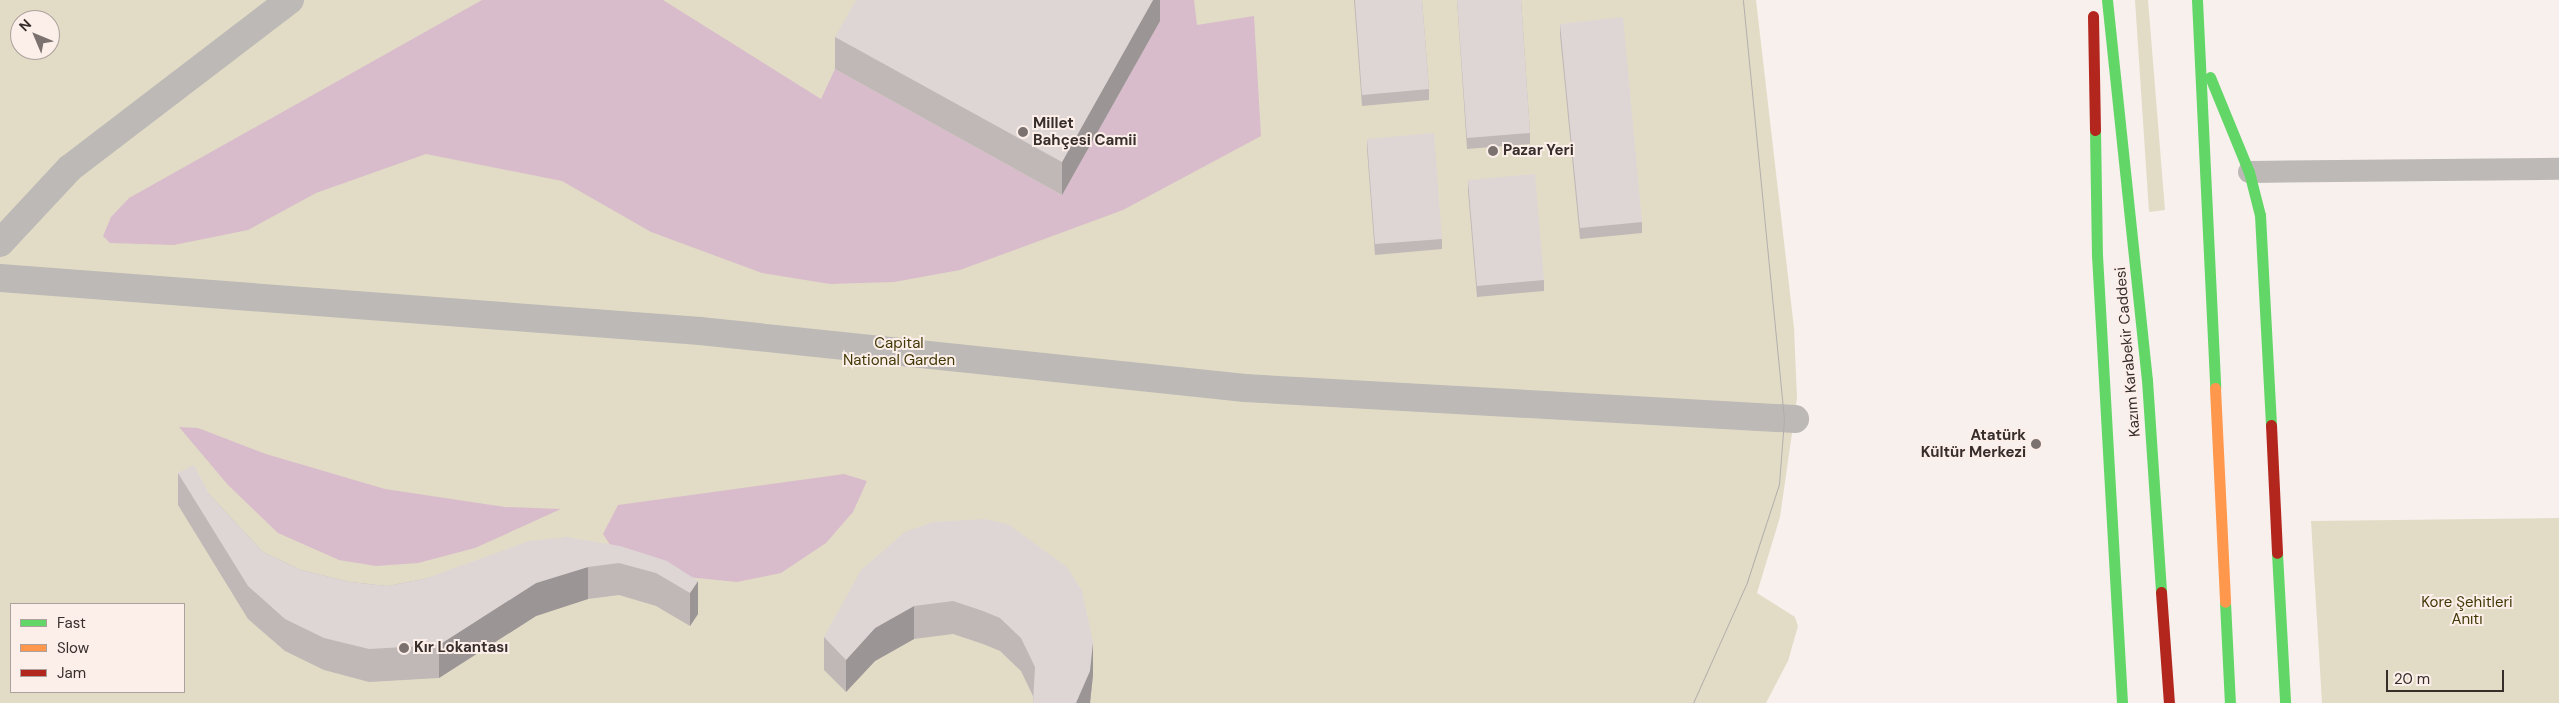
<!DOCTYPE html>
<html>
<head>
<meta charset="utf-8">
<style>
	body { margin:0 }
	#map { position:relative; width:2559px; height:703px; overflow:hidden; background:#f8f0ed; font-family:"DM Sans",sans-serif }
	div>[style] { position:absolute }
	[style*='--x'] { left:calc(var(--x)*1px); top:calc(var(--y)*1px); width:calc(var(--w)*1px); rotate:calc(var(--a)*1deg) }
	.green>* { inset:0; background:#e2dcc6 }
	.water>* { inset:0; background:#d8bccb }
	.lane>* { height:22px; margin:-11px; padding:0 11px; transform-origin:11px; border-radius:11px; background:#bcb9b6 }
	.street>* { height:28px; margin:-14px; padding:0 14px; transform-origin:14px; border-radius:14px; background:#bcb9b6 }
	.fast>* { height:11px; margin:-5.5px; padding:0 5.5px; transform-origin:5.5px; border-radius:5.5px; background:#63d668 }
	.slow>* { height:11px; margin:-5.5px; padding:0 5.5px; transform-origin:5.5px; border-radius:5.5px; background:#ff974d }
	.jam>* { height:11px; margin:-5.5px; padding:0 5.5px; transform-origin:5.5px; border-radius:5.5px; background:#b3261e }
	.tram>* { height:1px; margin:-0.5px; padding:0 0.5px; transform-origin:0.5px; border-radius:0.5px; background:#b2aeac }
	.wall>* { inset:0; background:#bfb8b7 }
	.shaded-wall>* { inset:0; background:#9b9695 }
	.building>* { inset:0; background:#ded6d5 }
	.dots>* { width:14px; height:14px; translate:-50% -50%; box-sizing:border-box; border:2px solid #fceee9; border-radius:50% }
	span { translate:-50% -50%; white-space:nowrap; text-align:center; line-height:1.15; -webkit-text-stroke:4px #fceee9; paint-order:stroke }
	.poi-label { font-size:15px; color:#372e2b; font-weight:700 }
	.left { translate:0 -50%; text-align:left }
	.right { translate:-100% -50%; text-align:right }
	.park-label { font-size:15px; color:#403906 }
	.street-label { font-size:15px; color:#372e2b }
	.legend { position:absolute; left:10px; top:603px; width:175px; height:90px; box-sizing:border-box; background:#fceee9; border:1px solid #ada19d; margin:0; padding:6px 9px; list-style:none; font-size:15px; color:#372e2b }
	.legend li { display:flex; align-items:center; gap:10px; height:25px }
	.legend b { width:25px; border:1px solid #ada19d }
	.north { position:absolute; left:10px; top:10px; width:50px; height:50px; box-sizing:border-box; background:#fceee9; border:1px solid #ada19d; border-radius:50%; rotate:315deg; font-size:14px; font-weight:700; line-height:20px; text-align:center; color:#372e2b }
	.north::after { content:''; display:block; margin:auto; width:18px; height:22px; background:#7b726f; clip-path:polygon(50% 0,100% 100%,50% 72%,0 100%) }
	.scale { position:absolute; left:2386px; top:670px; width:118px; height:22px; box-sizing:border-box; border:2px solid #372e2b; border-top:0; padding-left:6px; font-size:15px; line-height:18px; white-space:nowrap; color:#372e2b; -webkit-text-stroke:4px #fceee9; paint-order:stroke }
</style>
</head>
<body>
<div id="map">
	<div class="green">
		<i style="clip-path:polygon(evenodd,0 0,1756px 0,1794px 328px,1797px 398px,1780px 517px,1757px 593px,1795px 617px,1798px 626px,1788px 661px,1766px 703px,0 703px,0 0,20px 20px,50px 20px,50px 50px,20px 50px,20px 20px,0 0,11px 604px,184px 604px,184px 692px,11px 692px,11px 604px)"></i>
		<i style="clip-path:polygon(2135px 0,2148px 0,2165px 210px,2149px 212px)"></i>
		<i style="clip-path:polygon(2559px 518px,2559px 703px,2322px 703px,2311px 521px)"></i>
	</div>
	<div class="water">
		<i style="clip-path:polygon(482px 0,663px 0,821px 99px,835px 69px,1062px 195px,1122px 0,1194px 0,1197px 25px,1254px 16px,1261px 136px,1123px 210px,960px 270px,894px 282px,830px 284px,762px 273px,651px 232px,562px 181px,426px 154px,316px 193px,248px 230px,174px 245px,110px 243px,103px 236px,111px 217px,129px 198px)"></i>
		<i style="clip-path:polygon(179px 427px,198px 428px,266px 454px,385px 489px,505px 507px,561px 509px,475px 548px,418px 563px,376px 566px,339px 560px,278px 533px,228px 485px)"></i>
		<i style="clip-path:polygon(844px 474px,867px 481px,853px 512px,826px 543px,781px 573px,737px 582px,687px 577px,612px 548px,603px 534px,618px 505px)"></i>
	</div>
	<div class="lane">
		<i style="--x:2249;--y:172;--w:310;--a:-0.6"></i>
	</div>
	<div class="street">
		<i style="--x:0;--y:243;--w:103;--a:-47"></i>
		<i style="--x:70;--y:168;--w:277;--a:-37.4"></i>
		<i style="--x:0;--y:278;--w:702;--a:4.33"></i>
		<i style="--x:700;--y:331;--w:548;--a:5.97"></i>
		<i style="--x:1245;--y:388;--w:551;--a:3.23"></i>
	</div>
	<div class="fast">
		<i style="--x:2107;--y:0;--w:382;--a:84"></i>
		<i style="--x:2147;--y:380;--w:212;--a:86.2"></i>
		<i style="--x:2197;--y:0;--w:388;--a:87.3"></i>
		<i style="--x:2210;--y:77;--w:103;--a:67.7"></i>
		<i style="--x:2249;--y:172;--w:44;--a:75.7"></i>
		<i style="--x:2260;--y:215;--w:210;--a:87"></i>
		<i style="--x:2095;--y:130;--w:125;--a:89.1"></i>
		<i style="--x:2097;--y:255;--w:449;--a:86.8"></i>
		<i style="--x:2277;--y:553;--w:150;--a:86.9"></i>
		<i style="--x:2225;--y:602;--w:101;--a:87.2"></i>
	</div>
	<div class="slow">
		<i style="--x:2215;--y:388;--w:214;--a:87.3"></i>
	</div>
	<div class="jam">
		<i style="--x:2093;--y:16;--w:114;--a:89"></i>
		<i style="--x:2271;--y:425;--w:128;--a:87.3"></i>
		<i style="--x:2161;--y:592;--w:111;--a:85.9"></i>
	</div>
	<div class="tram">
		<i style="--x:1693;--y:703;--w:133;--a:-65.9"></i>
		<i style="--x:1747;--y:582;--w:103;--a:-71.9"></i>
		<i style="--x:1779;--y:484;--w:65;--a:-85.6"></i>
		<i style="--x:1784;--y:419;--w:421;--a:-95.6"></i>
	</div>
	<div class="wall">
		<i style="clip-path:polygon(1160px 0,1160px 21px,1062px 195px,835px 69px,835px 37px)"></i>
		<i style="clip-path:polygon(1354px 0,1422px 0,1429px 89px,1429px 100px,1362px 106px)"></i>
		<i style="clip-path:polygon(1457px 0,1521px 0,1530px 133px,1530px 144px,1467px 149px)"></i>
		<i style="clip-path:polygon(1560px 24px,1642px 222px,1642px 233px,1580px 239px,1560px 35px)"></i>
		<i style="clip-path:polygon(1367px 139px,1442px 239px,1442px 249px,1375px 255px,1367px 149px)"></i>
		<i style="clip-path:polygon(1468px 180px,1544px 280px,1544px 291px,1477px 297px,1468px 191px)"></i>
		<i style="clip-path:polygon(178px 473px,209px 494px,263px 552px,301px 570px,350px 582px,387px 586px,424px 579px,567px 537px,698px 581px,698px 614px,690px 626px,656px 606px,619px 595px,588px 599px,536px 616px,439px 678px,369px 682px,324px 670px,285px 651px,248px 619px,178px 505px)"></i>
		<i style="clip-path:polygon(905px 532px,1093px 675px,1090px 703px,1033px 703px,1033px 696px,1021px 671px,1000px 651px,983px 644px,953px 634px,914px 639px,875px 661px,846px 692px,824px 670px,824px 637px)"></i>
	</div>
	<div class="shaded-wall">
		<i style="clip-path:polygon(1153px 0,1160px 0,1160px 21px,1062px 195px,1062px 162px)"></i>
		<i style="clip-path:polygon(588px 567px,588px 599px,536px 616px,439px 678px,439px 645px,536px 583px)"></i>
		<i style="clip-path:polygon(698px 581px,698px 614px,690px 626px,690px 593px)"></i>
		<i style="clip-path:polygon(914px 606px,914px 639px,875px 661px,846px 692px,846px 660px,875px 628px)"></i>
		<i style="clip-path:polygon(1093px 642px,1093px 675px,1090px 703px,1076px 703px)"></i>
	</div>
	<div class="building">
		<i style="clip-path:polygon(856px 0,1153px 0,1062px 162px,835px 37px)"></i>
		<i style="clip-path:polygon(1355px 0,1422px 0,1429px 89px,1362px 95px)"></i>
		<i style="clip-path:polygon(1457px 0,1521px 0,1530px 133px,1467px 138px)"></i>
		<i style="clip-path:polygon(1623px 17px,1642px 222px,1580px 228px,1560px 24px)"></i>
		<i style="clip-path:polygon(1434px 133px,1442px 239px,1375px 244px,1367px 139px)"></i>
		<i style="clip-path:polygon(1535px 174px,1544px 280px,1477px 286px,1468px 180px)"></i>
		<i style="clip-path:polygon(194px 465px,209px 494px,263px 552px,301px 570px,350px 582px,387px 586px,424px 579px,529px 541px,567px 537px,620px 546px,667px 561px,698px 581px,690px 593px,656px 573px,619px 563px,588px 567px,536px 583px,439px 645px,369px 649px,324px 638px,285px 619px,248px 586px,178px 473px)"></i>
		<i style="clip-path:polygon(985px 519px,1008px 524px,1068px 568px,1082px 591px,1093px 642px,1090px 671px,1076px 703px,1033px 703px,1035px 667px,1021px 638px,1000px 618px,983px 611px,953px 601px,914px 606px,875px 628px,846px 660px,824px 637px,861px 570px,905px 532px,933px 522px)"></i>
	</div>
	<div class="dots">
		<i style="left:1023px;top:132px;background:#7b726f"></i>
		<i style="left:1493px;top:151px;background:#7b726f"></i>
		<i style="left:2036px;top:444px;background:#7b726f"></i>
		<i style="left:404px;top:648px;background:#7b726f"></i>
	</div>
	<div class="poi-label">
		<span class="left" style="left:1033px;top:132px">Millet<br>Bahçesi Camii</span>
		<span class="left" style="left:1503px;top:151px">Pazar Yeri</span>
		<span class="right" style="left:2026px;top:444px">Atatürk<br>Kültür Merkezi</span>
		<span class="left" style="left:414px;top:648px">Kır Lokantası</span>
	</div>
	<div class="park-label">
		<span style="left:899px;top:352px">Capital<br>National Garden</span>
		<span style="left:2467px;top:611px">Kore Şehitleri<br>Anıtı</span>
	</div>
	<div class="street-label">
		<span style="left:2128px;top:352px;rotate:-95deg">Kazım Karabekir Caddesi</span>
	</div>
	<ul class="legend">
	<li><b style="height:6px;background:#63d668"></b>Fast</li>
	<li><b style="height:6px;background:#ff974d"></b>Slow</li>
	<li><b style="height:6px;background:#b3261e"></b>Jam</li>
	</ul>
	<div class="north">N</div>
	<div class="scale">20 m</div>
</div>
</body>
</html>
